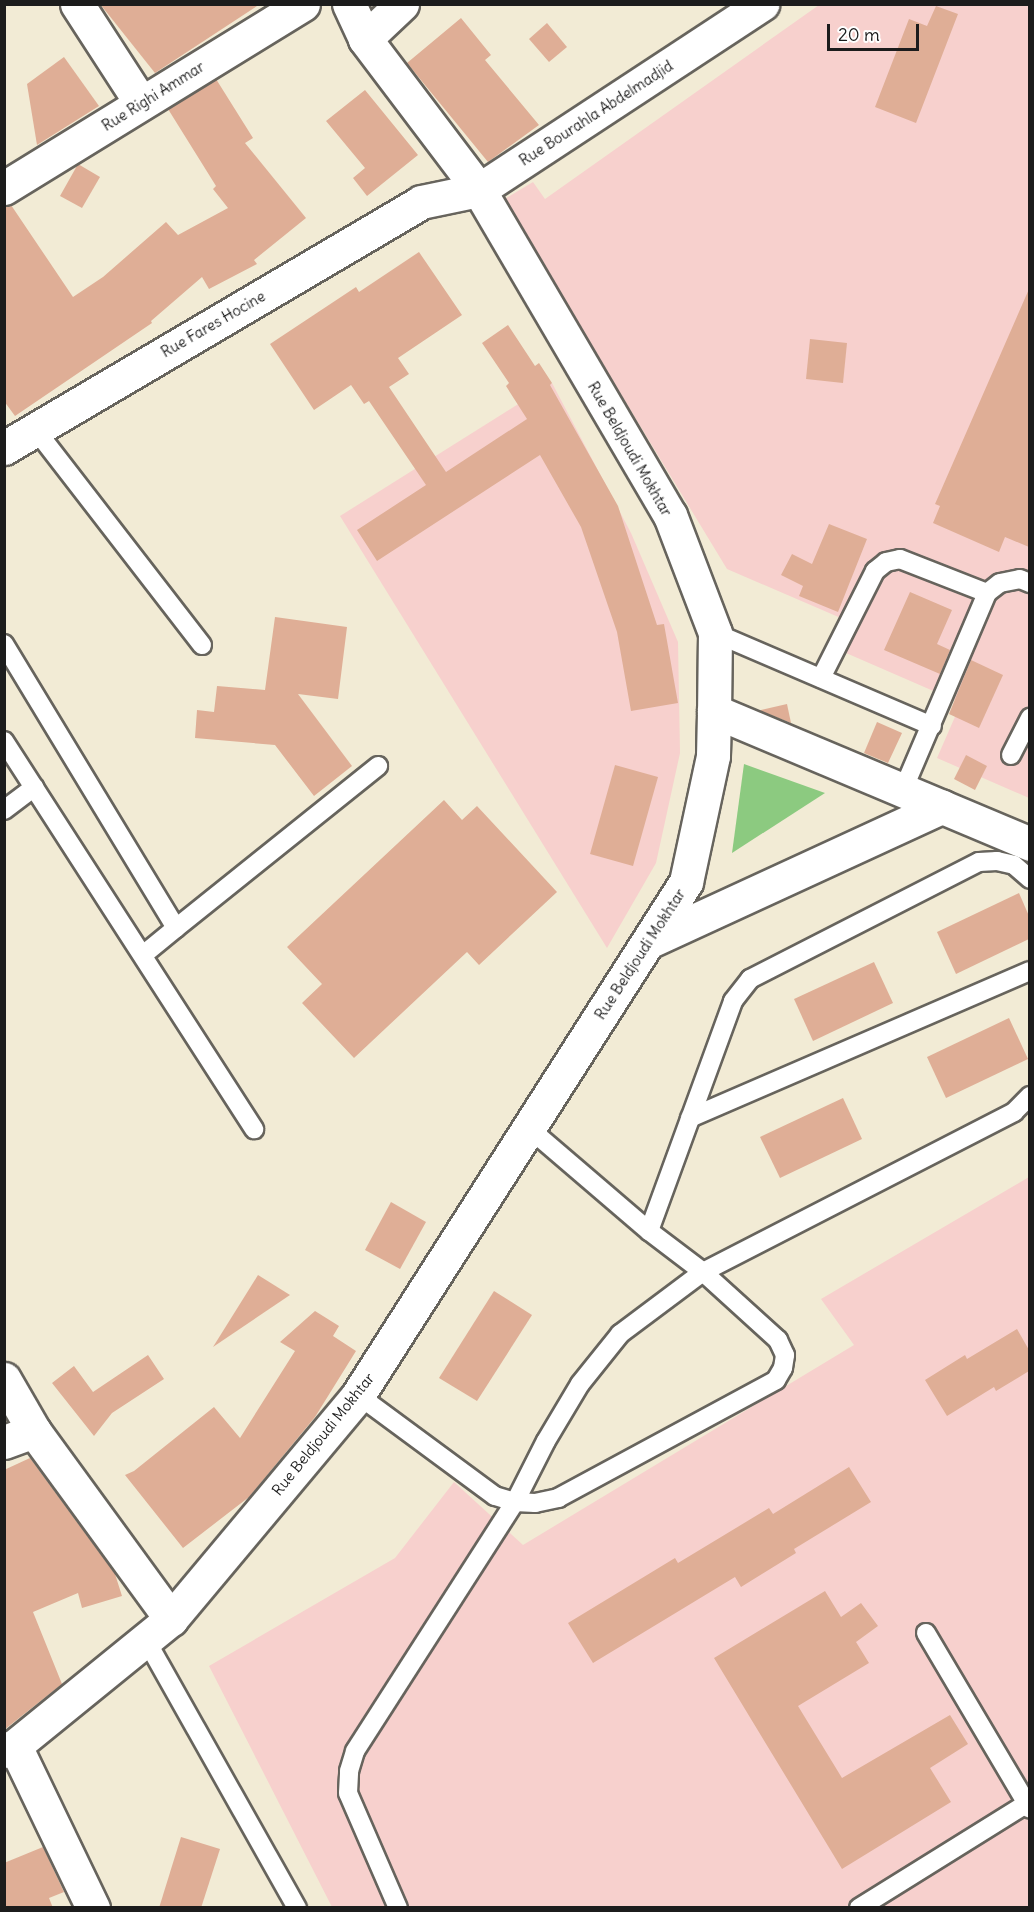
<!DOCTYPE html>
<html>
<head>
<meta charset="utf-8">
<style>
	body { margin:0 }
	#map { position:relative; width:1034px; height:1912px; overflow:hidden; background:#f2ebd5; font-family:Delius,sans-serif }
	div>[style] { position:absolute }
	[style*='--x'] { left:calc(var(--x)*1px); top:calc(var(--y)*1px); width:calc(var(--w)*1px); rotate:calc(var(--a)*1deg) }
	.built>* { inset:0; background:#f7d0cd }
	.green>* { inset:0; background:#8cca80 }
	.building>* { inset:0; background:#dfae96 }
	.roads { filter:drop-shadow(2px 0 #67645d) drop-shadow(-2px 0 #67645d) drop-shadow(0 2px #67645d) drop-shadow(0 -2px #67645d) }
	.lane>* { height:18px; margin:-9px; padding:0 9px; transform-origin:9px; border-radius:9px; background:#fff }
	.street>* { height:33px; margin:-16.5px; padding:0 16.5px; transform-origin:16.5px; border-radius:16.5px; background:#fff }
	.secondary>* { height:33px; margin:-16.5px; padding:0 16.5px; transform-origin:16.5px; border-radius:16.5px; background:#fff }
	span { translate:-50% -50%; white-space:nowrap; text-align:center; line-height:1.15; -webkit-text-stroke:6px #fff; paint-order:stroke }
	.street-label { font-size:15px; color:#1c1c1c }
	.frame { position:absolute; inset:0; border:6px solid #1c1c1c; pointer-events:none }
	.scale { position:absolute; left:827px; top:24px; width:92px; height:27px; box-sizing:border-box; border:3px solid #1c1c1c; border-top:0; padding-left:8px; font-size:18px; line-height:21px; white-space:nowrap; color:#1c1c1c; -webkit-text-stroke:4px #fff; paint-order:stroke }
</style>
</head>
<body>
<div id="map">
	<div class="built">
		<i style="clip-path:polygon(819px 5px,1029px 5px,1029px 798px,937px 758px,961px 703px,846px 653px,857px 625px,727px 569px,503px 200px,533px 182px,545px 199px)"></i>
		<i style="clip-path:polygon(552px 383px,631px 533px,678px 642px,680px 753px,656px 863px,607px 948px,340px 516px)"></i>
		<i style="clip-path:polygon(1029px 1177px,1029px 1907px,332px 1907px,209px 1666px,395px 1558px,454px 1482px,523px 1545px,854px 1345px,821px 1299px)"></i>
	</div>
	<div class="green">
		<i style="clip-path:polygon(744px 764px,825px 793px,732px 853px)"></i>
	</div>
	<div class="building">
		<i style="clip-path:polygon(100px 4px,260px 4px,155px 73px)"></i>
		<i style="clip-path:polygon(936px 6px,958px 14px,916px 123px,875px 107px,909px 19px,927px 26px)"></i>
		<i style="clip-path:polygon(461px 18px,491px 55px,485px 60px,539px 125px,488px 162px,407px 63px)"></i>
		<i style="clip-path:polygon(547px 23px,567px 47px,549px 62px,529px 39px)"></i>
		<i style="clip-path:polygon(64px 57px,99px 106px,37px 145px,27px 84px)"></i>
		<i style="clip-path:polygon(216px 79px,253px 138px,245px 143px,306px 218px,254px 260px,257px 264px,209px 289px,202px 277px,151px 321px,152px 323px,15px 416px,4px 401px,4px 207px,11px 205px,73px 297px,103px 277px,166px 222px,178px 235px,228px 208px,213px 189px,216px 186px,168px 109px)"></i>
		<i style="clip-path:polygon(365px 90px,418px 155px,367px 196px,353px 178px,365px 168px,326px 121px)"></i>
		<i style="clip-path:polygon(78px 164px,100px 177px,82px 208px,60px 196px)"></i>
		<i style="clip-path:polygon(419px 252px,462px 315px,398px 358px,409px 374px,389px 387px,446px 472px,527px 419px,506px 386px,509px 383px,482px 343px,508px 325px,535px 366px,539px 363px,552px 383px,550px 385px,618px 506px,657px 625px,664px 624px,678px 703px,631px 711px,617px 632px,581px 527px,540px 455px,377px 561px,357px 530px,426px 485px,369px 401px,364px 404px,351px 385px,314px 410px,270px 344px,356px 287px,359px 292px)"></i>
		<i style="clip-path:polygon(1029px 289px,1029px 547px,1005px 537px,999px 552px,933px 523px,940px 506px,935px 504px)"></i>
		<i style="clip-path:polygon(810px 339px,847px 343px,843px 383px,806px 379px)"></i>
		<i style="clip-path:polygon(829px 524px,867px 539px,838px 612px,799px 596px,803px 586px,781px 575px,792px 554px,812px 564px)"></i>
		<i style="clip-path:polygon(910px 592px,952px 610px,937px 644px,950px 650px,940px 674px,884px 650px)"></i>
		<i style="clip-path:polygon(275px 617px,347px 627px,338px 699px,298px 694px,352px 766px,314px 796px,275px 745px,195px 738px,197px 710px,214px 712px,217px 686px,265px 690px)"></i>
		<i style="clip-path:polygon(971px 660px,1003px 675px,979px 728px,949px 714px)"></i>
		<i style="clip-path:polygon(787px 704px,791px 723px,761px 711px,761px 710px)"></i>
		<i style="clip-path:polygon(877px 722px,902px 733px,888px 763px,864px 753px)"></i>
		<i style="clip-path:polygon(966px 755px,987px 766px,975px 790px,954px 779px)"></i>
		<i style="clip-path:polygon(615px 765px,658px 777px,633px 866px,590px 854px)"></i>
		<i style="clip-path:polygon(444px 800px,462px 820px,477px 806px,557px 892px,479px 965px,467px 952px,354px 1058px,302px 1003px,322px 984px,287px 947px)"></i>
		<i style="clip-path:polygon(1019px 893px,1029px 916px,1029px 939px,956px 974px,937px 932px)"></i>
		<i style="clip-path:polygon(874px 962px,893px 1003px,813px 1041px,794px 999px)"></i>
		<i style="clip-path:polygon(1009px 1018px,1028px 1059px,946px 1098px,927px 1057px)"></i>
		<i style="clip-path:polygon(843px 1098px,862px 1139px,780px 1178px,760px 1137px)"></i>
		<i style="clip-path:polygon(391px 1202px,426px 1222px,400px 1269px,365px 1250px)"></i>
		<i style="clip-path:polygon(258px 1275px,290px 1295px,213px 1347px)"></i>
		<i style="clip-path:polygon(494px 1291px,532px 1315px,477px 1401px,439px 1378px)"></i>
		<i style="clip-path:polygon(315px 1311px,339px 1326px,333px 1336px,356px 1351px,315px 1417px,249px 1497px,183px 1548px,125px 1475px,134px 1471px,214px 1407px,240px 1438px,295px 1351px,280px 1342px)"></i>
		<i style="clip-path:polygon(1017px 1329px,1029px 1350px,1029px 1371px,996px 1391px,994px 1387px,947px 1416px,925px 1380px,965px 1355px,967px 1359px)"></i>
		<i style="clip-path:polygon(148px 1355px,164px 1379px,112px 1413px,94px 1436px,52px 1383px,74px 1366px,93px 1392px)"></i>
		<i style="clip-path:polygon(30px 1458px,115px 1574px,122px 1596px,82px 1608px,78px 1593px,33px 1612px,62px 1684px,4px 1730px,4px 1470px)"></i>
		<i style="clip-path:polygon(849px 1467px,871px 1502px,794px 1549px,796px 1553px,741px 1587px,735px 1577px,593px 1663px,568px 1623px,675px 1558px,678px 1563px,769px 1508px,773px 1514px)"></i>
		<i style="clip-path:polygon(825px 1591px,841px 1617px,861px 1603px,878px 1626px,856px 1642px,869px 1663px,798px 1706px,842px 1778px,950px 1715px,968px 1744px,930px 1768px,951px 1802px,842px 1869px,714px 1658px)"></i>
		<i style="clip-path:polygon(181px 1837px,220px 1849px,201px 1908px,159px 1908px)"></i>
		<i style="clip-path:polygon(43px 1847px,64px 1892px,49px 1898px,53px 1908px,4px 1908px,4px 1863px)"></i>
	</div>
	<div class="roads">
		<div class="lane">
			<i style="--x:35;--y:429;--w:273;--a:52.3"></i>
			<i style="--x:715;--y:633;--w:236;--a:23.2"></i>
			<i style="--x:4;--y:644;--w:332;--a:58.8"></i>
			<i style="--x:176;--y:928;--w:259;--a:-38.7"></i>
			<i style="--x:821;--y:678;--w:120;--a:-63.2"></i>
			<i style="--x:875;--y:571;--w:14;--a:-39"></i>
			<i style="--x:886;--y:562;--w:14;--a:-12"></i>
			<i style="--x:900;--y:559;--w:93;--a:21.3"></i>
			<i style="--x:4;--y:741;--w:462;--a:57.2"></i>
			<i style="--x:1011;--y:755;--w:42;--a:-62.8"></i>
			<i style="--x:903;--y:790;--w:214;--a:-66.9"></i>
			<i style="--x:987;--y:593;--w:16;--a:-38"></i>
			<i style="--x:1000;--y:583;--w:20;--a:-11"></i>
			<i style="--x:1020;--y:579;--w:11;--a:22"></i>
			<i style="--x:4;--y:810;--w:38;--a:-37"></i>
			<i style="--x:143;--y:955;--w:43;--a:-39.3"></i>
			<i style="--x:690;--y:1118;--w:370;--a:-23.4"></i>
			<i style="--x:649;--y:1231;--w:245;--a:-69.9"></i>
			<i style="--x:733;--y:1001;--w:28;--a:-52"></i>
			<i style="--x:750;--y:979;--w:257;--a:-27.1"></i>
			<i style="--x:979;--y:862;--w:18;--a:-3"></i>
			<i style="--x:997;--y:861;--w:17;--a:13"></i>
			<i style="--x:1014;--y:865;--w:21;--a:41"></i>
			<i style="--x:358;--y:1395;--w:170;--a:36.4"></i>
			<i style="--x:495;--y:1496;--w:21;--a:17"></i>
			<i style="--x:515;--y:1502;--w:20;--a:3"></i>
			<i style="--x:535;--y:1503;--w:24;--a:-12"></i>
			<i style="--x:558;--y:1498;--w:248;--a:-28.4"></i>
			<i style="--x:776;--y:1380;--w:14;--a:-60"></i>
			<i style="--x:783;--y:1368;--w:13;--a:-81"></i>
			<i style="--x:785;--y:1355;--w:17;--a:-115"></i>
			<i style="--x:778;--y:1340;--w:101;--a:-137.8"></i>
			<i style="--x:703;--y:1272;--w:68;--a:-142.8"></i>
			<i style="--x:649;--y:1231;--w:158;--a:-139.4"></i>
			<i style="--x:926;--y:1633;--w:204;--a:59.4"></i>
			<i style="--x:146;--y:1640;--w:308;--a:60.6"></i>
			<i style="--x:398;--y:1908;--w:125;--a:-113.5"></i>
			<i style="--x:348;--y:1793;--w:22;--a:-87"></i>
			<i style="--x:349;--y:1771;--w:21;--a:-73"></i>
			<i style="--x:355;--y:1751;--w:296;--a:-57.3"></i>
			<i style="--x:515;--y:1502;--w:68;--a:-63.1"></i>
			<i style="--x:546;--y:1441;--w:66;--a:-59.2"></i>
			<i style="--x:580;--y:1384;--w:64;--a:-51.3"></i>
			<i style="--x:620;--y:1334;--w:104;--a:-36.8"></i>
			<i style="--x:703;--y:1272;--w:350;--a:-27.2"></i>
			<i style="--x:1014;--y:1112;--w:23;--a:-45"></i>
			<i style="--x:859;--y:1908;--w:197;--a:-31.9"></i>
		</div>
		<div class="street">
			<i style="--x:77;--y:4;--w:118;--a:57.1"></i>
			<i style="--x:365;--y:39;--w:51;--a:-43.4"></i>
			<i style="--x:4;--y:188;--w:351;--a:-31.6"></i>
			<i style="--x:648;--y:942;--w:324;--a:-24.7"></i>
			<i style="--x:4;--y:1379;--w:60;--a:60"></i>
			<i style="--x:34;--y:1431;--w:233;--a:53.9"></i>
			<i style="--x:171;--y:1619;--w:201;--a:140.9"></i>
			<i style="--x:15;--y:1746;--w:12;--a:156"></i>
			<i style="--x:4;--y:1442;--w:32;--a:-20"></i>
			<i style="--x:171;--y:1619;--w:292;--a:-50.1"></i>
			<i style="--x:358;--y:1395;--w:609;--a:-57.41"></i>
			<i style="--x:686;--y:882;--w:129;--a:-77.9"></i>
			<i style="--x:713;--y:756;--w:45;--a:-88.7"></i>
			<i style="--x:15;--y:1746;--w:180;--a:64.3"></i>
		</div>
		<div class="secondary">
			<i style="--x:349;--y:4;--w:38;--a:65"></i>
			<i style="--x:365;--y:39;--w:189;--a:52.9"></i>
			<i style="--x:479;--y:190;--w:377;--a:59.6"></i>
			<i style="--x:670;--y:515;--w:126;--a:69.1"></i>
			<i style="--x:715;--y:633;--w:78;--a:90.7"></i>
			<i style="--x:714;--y:711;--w:343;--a:22.8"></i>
			<i style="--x:4;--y:448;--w:484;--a:-30.5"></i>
			<i style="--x:421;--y:202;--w:59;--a:-11.7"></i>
			<i style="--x:479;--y:190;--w:339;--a:-33.3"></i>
		</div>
	</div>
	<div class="street-label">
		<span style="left:153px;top:96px;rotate:-32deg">Rue Righi Ammar</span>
		<span style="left:596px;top:113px;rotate:-33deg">Rue Bourahla Abdelmadjid</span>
		<span style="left:213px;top:324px;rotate:-30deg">Rue Fares Hocine</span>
		<span style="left:630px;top:449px;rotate:60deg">Rue Beldjoudi Mokhtar</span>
		<span style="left:640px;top:954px;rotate:-57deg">Rue Beldjoudi Mokhtar</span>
		<span style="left:323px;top:1434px;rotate:-51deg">Rue Beldjoudi Mokhtar</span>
	</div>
	<div class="frame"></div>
	<div class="scale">20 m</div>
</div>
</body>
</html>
